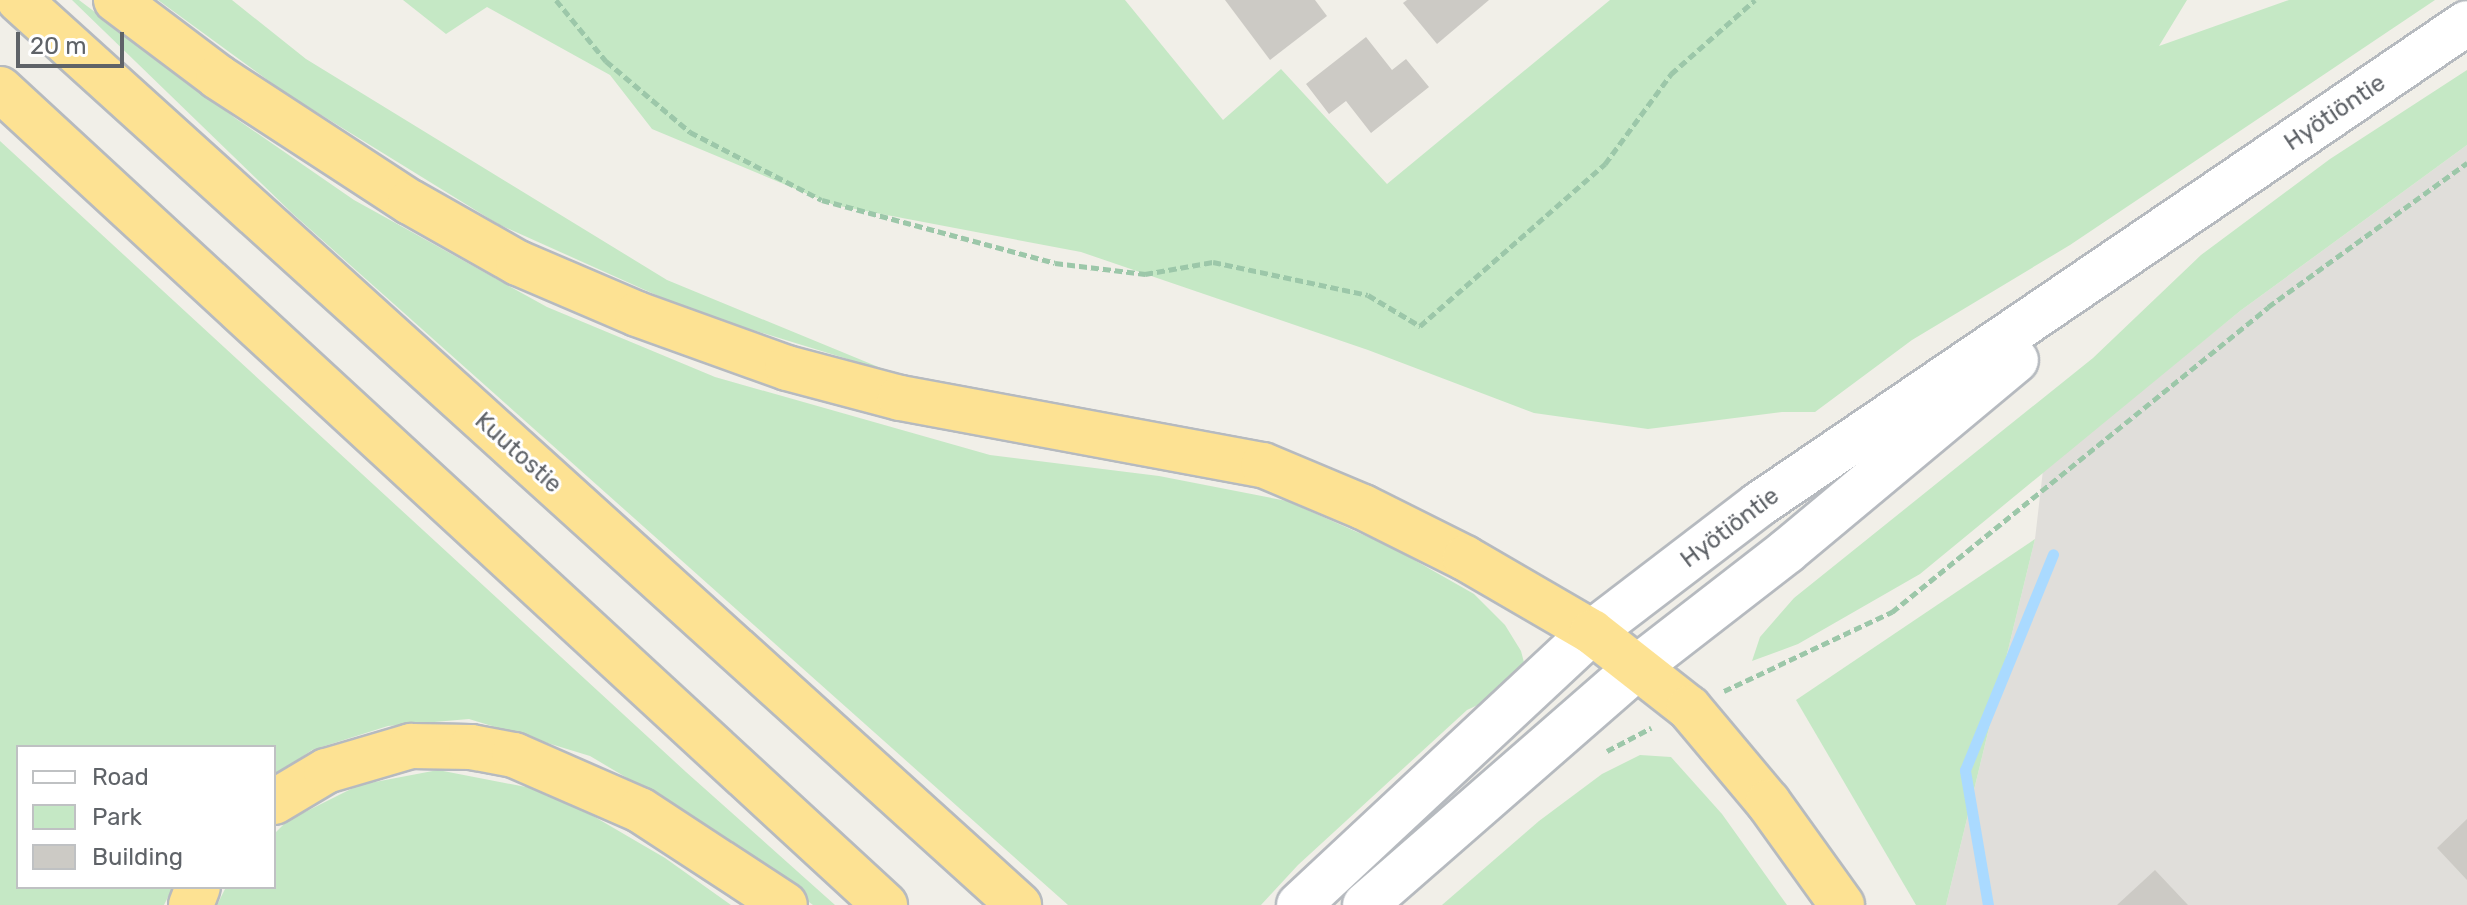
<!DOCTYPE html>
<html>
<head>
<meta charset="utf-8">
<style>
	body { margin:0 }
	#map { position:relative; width:2467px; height:905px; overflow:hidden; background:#f1efe8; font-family:Rubik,sans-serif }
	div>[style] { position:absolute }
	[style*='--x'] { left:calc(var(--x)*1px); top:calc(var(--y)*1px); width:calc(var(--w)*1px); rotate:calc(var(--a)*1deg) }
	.industrial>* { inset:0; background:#e0deda }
	.green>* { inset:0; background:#c5e8c5 }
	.stream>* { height:11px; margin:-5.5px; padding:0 5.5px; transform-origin:5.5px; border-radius:5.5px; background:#aadaff }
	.building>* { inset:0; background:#cccac5 }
	.path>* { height:5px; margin-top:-2.5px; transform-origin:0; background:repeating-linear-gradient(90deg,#9cc7a9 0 8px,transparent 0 12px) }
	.roads { filter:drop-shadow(2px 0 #b6babf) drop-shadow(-2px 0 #b6babf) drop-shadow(0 2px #b6babf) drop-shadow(0 -2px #b6babf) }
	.secondary>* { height:44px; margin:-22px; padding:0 22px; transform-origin:22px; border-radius:22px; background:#fff }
	.highway>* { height:44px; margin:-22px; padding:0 22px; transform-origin:22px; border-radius:22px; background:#fde293 }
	span { translate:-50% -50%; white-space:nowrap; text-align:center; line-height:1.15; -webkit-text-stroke:6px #fff; paint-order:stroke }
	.street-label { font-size:24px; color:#5f6368 }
	.legend { position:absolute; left:16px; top:745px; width:260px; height:144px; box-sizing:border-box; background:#fff; border:2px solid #bfc1c3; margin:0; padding:10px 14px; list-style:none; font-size:24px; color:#5f6368 }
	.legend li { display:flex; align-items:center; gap:16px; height:40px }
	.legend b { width:40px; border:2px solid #bfc1c3 }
	.scale { position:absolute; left:16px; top:32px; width:108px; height:36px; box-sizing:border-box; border:4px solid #5f6368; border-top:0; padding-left:10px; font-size:24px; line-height:28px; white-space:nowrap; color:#5f6368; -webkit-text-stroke:6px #fff; paint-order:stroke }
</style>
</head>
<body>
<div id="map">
	<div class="industrial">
		<i style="clip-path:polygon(2467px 145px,2467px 905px,1946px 905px,2035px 539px,2043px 470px,2240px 311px)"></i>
	</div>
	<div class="green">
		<i style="clip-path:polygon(72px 0,79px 0,235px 118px,354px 200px,547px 307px,715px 377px,990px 455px,1159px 476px,1287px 501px,1393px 548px,1474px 594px,1505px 625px,1521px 651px,1526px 670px,1497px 696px,1467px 710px,1298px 865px,1261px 905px,1068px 905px,293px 214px)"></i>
		<i style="clip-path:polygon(158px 0,232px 0,306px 59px,667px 280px,893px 373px,694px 312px,498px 224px,284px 92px)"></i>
		<i style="clip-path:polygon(403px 0,1125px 0,1223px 120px,1281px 69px,1387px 184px,1610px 0,2187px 0,2159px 46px,2289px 0,2435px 0,2070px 245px,1912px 340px,1815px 412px,1782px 412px,1648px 429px,1534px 413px,1368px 350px,1081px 252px,834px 205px,652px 129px,610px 75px,487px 7px,446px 34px)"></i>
		<i style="clip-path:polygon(2467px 70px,2467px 145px,2240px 311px,1920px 574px,1798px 644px,1752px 661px,1760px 637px,1794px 598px,2093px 358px,2201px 255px,2330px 159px)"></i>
		<i style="clip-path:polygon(0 141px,686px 772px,835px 905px,813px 905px,698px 820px,590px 756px,469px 719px,388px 726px,312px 750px,274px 776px,274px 747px,18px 747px,18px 887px,173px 887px,164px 905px,0 905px)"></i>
		<i style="clip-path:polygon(2035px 539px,1946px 905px,1916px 905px,1796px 700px)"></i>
		<i style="clip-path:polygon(1640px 755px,1671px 757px,1722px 814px,1787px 905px,1442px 905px,1539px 821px,1602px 774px)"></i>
		<i style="clip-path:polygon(438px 770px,552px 792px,665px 858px,731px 905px,217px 905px,226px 887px,274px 887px,274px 834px,287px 821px,359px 785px)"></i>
	</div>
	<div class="stream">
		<i style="--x:1988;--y:905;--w:137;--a:-99.7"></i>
		<i style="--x:1965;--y:770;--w:233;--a:-67.8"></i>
	</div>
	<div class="building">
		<i style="clip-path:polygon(1225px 0,1315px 0,1327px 16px,1270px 60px)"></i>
		<i style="clip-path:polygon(1407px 0,1489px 0,1437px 44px,1403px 3px)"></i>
		<i style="clip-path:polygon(1366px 37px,1392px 70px,1406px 59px,1429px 87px,1371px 133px,1346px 101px,1329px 114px,1306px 84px)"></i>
		<i style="clip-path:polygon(2467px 819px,2467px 880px,2437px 848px)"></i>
		<i style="clip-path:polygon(2155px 870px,2188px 905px,2117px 905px)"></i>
	</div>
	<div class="path">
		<i style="--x:556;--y:0;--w:79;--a:50.7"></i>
		<i style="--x:606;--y:61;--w:110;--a:40.2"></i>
		<i style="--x:690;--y:132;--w:148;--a:27.3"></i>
		<i style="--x:822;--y:200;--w:241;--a:15.1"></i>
		<i style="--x:1055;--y:263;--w:91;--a:7"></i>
		<i style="--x:1145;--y:274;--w:69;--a:-10"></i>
		<i style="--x:1213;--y:262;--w:158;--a:12"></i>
		<i style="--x:1368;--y:295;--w:61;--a:30.8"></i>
		<i style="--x:1420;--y:326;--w:246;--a:-41.2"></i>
		<i style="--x:1605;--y:164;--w:112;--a:-53.7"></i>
		<i style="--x:1671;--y:74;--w:112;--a:-41.4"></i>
		<i style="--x:1724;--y:691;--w:186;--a:-25.2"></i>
		<i style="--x:1892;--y:612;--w:484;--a:-39"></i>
		<i style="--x:2268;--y:307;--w:246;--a:-35.9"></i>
		<i style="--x:1607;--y:751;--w:50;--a:-27.6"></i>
	</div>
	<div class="roads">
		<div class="secondary">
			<i style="--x:1299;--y:905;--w:400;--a:-43"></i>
			<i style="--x:1592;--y:632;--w:209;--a:-37.4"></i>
			<i style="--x:1758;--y:505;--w:857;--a:-34.21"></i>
			<i style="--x:1365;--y:905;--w:364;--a:-41.1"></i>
			<i style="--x:1639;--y:666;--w:187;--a:-37.8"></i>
			<i style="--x:1787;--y:551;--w:298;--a:-39.8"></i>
		</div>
		<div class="highway">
			<i style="--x:19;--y:0;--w:1349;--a:42.15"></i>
			<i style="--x:116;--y:0;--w:128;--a:37"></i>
			<i style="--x:218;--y:77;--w:229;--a:33.1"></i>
			<i style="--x:410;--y:202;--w:124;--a:29.5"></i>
			<i style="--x:518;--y:263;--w:129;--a:23.2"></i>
			<i style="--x:637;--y:314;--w:159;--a:19.8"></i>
			<i style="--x:787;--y:368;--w:117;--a:14.9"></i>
			<i style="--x:900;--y:398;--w:369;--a:10.5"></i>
			<i style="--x:1263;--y:465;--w:108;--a:22.8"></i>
			<i style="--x:1363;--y:507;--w:114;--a:26.6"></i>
			<i style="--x:1465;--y:558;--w:147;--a:30.2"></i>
			<i style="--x:1592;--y:632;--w:123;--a:38.1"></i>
			<i style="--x:1689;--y:708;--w:123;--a:50"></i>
			<i style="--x:1768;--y:802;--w:127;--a:54.3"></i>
			<i style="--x:0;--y:89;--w:1204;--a:42.68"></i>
			<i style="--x:274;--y:802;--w:61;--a:-30.8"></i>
			<i style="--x:326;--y:771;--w:89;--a:-16.4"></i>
			<i style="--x:411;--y:746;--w:60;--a:1"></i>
			<i style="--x:471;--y:747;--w:44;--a:10.5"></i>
			<i style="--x:514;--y:755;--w:137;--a:23.6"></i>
			<i style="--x:640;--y:810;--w:173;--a:33.2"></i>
			<i style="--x:191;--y:905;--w:19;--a:-69"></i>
		</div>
	</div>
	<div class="street-label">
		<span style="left:2335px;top:113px;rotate:-34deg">Hyötiöntie</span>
		<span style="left:518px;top:453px;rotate:42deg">Kuutostie</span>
		<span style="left:1730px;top:528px;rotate:-37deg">Hyötiöntie</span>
	</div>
	<ul class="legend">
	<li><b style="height:10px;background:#fff"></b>Road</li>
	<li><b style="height:22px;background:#c5e8c5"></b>Park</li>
	<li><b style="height:22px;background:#cccac5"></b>Building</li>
	</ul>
	<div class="scale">20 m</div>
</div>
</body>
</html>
